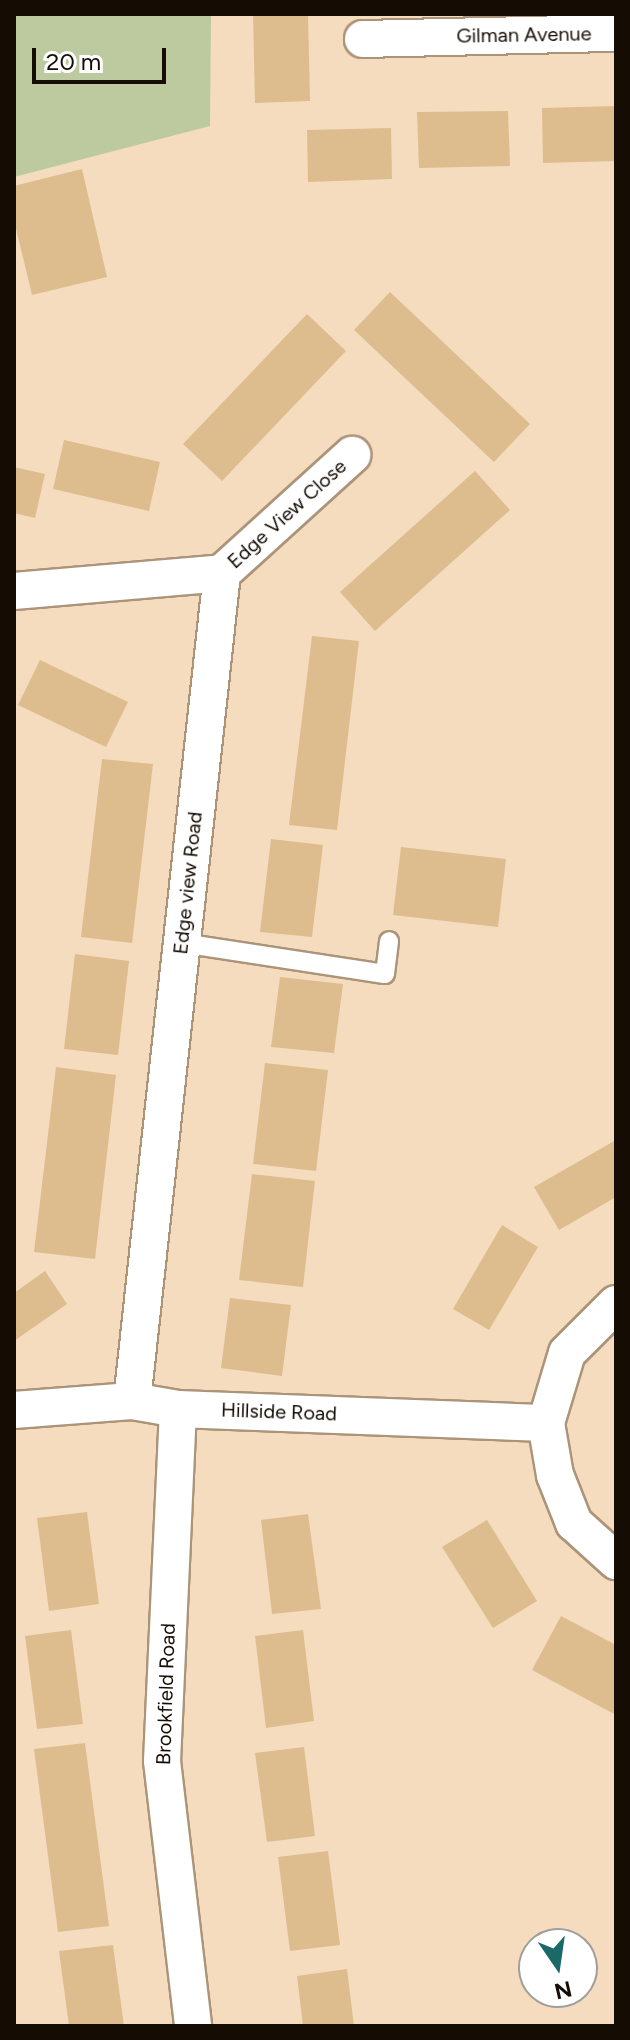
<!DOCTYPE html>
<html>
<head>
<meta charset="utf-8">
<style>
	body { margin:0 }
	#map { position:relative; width:630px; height:2040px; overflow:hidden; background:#f5dcbf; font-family:Figtree,sans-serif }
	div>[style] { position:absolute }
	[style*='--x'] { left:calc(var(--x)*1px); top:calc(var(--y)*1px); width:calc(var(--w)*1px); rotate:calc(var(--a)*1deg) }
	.green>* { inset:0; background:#bdca9f }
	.building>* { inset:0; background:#ddbd8d }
	.roads { filter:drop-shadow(2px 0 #ab9479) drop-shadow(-2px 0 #ab9479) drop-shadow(0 2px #ab9479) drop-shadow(0 -2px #ab9479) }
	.lane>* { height:18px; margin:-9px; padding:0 9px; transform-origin:9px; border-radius:9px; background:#fff }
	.street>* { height:36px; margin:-18px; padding:0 18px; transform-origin:18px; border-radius:18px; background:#fff }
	span { translate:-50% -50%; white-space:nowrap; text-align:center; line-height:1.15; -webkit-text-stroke:7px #fff; paint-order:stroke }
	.street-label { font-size:20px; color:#150d04 }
	.frame { position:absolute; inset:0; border:16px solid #150d04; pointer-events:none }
	.north { position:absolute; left:518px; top:1928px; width:80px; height:80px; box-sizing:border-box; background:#fff; border:2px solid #a19e9b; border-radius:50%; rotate:167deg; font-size:22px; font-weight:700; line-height:32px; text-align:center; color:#150d04 }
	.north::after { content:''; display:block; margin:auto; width:28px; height:36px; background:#1b6869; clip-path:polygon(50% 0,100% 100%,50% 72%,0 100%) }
	.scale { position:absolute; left:32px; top:48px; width:134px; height:36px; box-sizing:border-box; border:4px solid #150d04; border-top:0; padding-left:10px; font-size:24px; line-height:28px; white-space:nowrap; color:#150d04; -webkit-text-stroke:6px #fff; paint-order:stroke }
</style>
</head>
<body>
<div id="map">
	<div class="green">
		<i style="clip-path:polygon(14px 14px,211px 14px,210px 126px,14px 177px)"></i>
	</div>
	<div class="building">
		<i style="clip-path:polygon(253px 14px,308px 14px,310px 101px,255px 103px)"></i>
		<i style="clip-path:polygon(616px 106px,616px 161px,543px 163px,542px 108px)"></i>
		<i style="clip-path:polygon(508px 111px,510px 166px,419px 168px,417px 112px)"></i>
		<i style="clip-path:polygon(391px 128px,392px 179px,308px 182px,307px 130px)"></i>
		<i style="clip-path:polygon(82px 169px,107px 277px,32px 295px,14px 220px,14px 186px)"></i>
		<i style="clip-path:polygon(390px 292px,530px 424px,494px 462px,354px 330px)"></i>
		<i style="clip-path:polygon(307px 314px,346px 351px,222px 481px,183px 444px)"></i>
		<i style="clip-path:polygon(64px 440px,160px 462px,149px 511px,53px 489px)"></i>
		<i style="clip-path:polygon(14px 467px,45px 474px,35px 518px,14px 513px)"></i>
		<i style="clip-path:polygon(475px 471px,510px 510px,375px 631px,340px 592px)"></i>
		<i style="clip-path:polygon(312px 636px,359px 641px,337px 830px,289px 825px)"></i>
		<i style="clip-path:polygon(40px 660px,128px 702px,106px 747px,18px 705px)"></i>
		<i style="clip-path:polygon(102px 759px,153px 764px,132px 943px,81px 937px)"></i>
		<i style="clip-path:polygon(271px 839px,323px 845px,312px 937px,260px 932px)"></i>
		<i style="clip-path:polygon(401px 847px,506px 859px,498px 927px,393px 915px)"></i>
		<i style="clip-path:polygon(75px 954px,129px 961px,118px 1055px,64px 1049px)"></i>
		<i style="clip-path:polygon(280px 977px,343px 984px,334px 1053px,271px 1047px)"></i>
		<i style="clip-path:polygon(265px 1063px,328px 1070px,316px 1171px,253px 1164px)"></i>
		<i style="clip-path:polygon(56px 1067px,116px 1075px,95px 1259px,34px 1252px)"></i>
		<i style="clip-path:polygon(616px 1140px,616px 1197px,559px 1230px,534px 1187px)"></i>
		<i style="clip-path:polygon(252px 1174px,315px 1181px,303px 1287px,239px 1280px)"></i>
		<i style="clip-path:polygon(502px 1225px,538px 1247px,489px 1330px,453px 1309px)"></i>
		<i style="clip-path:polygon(45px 1271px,67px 1304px,14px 1341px,14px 1293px)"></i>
		<i style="clip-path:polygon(230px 1298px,291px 1305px,282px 1376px,221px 1368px)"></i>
		<i style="clip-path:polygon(87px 1512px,99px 1604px,49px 1611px,37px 1518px)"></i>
		<i style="clip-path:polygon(308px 1514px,321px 1609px,272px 1614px,261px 1520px)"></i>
		<i style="clip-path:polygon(487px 1520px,537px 1601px,493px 1628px,442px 1547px)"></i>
		<i style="clip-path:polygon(561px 1616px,616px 1645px,616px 1715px,532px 1670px)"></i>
		<i style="clip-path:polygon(71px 1630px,83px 1724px,37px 1729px,25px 1636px)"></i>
		<i style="clip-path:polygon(303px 1630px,314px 1721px,266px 1728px,255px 1636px)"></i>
		<i style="clip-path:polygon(85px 1743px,109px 1926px,58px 1932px,34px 1749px)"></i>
		<i style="clip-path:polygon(304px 1747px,315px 1836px,267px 1842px,255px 1753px)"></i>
		<i style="clip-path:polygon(328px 1851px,340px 1945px,290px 1951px,278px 1857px)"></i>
		<i style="clip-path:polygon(113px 1945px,124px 2026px,69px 2026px,59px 1951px)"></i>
		<i style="clip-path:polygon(347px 1969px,354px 2026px,303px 2026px,297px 1976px)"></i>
	</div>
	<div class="roads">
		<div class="lane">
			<i style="--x:182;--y:943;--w:205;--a:8.7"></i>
			<i style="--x:385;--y:974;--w:33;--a:-83"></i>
		</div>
		<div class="street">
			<i style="--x:363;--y:39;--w:253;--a:-1.4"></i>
			<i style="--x:222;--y:573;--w:176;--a:-42.2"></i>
			<i style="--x:14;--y:591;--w:209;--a:-4.9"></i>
			<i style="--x:222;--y:573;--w:833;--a:96.2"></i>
			<i style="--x:616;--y:1304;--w:69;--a:135"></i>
			<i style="--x:567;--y:1353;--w:73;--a:106.7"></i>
			<i style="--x:546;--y:1423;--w:53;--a:80.2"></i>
			<i style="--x:555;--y:1475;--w:52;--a:68.4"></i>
			<i style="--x:574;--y:1523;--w:57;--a:42.1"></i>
			<i style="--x:178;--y:1409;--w:352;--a:92.6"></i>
			<i style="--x:162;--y:1761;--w:267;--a:83.3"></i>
			<i style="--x:14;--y:1410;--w:118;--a:-4.4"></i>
			<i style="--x:132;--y:1401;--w:47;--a:9.9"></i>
			<i style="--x:178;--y:1409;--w:368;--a:2.2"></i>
		</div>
	</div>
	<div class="street-label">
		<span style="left:524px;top:35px;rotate:-1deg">Gilman Avenue</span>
		<span style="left:287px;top:514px;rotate:-42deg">Edge View Close</span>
		<span style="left:188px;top:883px;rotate:-84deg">Edge view Road</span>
		<span style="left:279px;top:1412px;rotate:2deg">Hillside Road</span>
		<span style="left:166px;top:1694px;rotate:-88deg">Brookfield Road</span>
	</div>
	<div class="frame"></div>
	<div class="north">N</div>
	<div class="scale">20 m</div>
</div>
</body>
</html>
